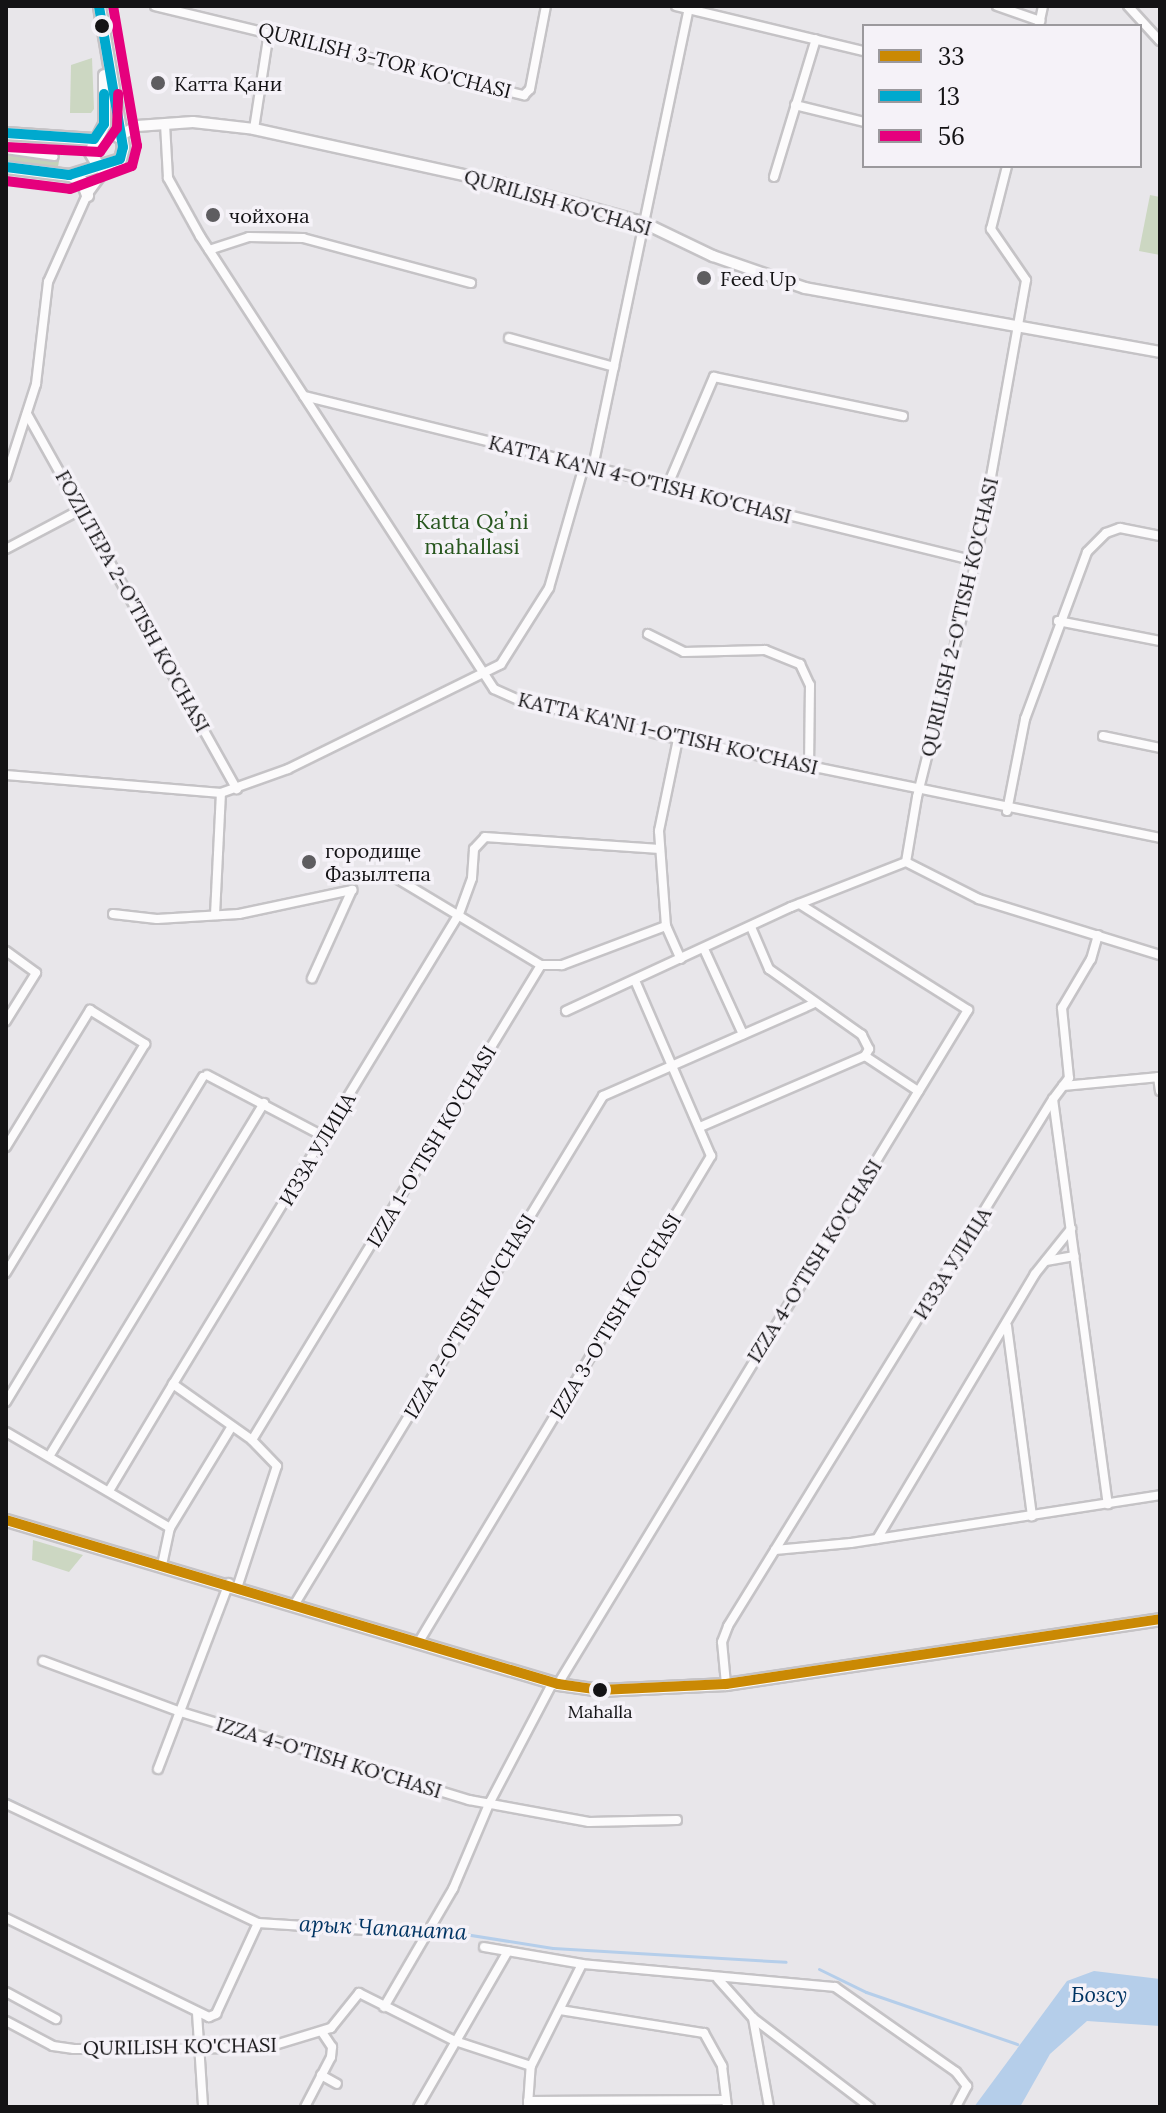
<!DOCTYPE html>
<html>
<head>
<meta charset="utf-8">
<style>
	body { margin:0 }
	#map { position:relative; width:1166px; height:2113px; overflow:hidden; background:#e8e6ea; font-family:Lora,serif }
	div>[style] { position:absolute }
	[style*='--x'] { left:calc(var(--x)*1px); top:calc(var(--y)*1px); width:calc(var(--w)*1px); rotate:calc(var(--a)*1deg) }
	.green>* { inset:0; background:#ccd7c2 }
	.forest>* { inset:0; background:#c5d1ba }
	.water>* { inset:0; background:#b5ceea }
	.stream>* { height:3px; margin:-1.5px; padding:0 1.5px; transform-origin:1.5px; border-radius:1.5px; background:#b5ceea }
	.roads { filter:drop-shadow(2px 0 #c5c3c6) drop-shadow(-2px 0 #c5c3c6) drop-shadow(0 2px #c5c3c6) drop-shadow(0 -2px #c5c3c6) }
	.pedestrian>* { height:6px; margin:-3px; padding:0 3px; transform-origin:3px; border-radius:3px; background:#fcfbfc }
	.minor>* { height:8px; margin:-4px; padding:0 4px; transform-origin:4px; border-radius:4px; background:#fcfbfc }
	.tertiary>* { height:10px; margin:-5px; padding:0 5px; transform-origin:5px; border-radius:5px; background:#fcfbfc }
	.secondary>* { height:11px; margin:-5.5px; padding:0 5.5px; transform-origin:5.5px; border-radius:5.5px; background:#fcfbfc }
	.bus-1>* { height:10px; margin:-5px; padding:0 5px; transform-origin:5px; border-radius:5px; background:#ca8904 }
	.bus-2>* { height:10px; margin:-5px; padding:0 5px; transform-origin:5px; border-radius:5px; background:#00a9ce }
	.bus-3>* { height:10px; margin:-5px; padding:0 5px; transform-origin:5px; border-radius:5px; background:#e5007d }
	.dots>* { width:22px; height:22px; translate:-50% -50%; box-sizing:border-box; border:4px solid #f5f2f8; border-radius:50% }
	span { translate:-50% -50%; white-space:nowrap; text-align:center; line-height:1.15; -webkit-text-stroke:7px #f5f2f8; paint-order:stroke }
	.bus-label { font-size:18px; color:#141315 }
	.street-label { font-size:20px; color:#141315 }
	.poi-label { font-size:20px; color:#141315 }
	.left { translate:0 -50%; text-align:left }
	.neighbourhood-label { font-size:22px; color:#27561e }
	.water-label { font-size:22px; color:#003463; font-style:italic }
	.frame { position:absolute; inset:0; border:8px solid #141315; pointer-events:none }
	.legend { position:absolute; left:862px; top:24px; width:280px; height:144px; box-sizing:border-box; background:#f5f2f8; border:2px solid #9b999d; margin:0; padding:10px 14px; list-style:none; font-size:24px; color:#141315 }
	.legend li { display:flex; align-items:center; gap:16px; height:40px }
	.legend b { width:40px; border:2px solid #9b999d }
</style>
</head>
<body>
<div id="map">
	<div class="green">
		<i style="clip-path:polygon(92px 58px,94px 109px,91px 113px,70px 113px,71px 65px)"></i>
		<i style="clip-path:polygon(1150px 195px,1160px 197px,1160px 255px,1139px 251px)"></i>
		<i style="clip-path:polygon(33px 1540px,83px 1555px,69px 1572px,32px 1560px)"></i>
	</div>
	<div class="forest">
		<i style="clip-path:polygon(6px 142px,61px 149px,58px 167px,6px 160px)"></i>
	</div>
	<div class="water">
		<i style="clip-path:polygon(1094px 1971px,1160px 1979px,1160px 2026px,1087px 2021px,1050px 2054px,1020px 2107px,974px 2107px,1067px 1981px)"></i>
	</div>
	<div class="stream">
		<i style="--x:6;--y:1798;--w:68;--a:26.2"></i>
		<i style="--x:433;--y:1929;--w:121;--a:9"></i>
		<i style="--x:553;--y:1948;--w:233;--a:3.4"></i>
		<i style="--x:819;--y:1969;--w:52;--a:26.1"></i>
		<i style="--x:866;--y:1992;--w:160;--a:19"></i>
	</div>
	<div class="roads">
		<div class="pedestrian">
			<i style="--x:6;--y:150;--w:49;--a:8.3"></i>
		</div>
		<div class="minor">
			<i style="--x:155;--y:6;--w:380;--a:13.6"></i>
			<i style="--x:524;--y:95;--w:8;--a:-45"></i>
			<i style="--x:530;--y:89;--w:85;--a:-79.1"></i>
			<i style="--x:676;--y:6;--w:193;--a:13.5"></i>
			<i style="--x:997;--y:6;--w:46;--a:19.2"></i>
			<i style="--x:1128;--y:6;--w:47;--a:47.6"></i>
			<i style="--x:1039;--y:25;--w:19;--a:-78"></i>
			<i style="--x:795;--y:105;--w:71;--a:13.8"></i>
			<i style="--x:165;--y:124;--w:54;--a:86.8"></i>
			<i style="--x:168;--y:178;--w:66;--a:61.1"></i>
			<i style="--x:200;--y:236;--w:540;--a:57.02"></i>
			<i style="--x:494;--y:689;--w:27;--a:24"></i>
			<i style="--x:519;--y:700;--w:164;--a:13.8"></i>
			<i style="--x:678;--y:739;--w:492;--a:11.6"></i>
			<i style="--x:254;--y:129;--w:98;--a:-81.2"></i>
			<i style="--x:774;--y:177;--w:144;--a:-73.1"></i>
			<i style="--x:209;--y:250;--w:42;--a:-18"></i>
			<i style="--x:249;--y:237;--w:54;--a:1.1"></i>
			<i style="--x:303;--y:238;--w:174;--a:15"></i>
			<i style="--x:509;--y:338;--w:109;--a:15.4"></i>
			<i style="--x:304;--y:396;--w:692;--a:13.8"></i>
			<i style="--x:27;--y:414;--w:430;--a:60.8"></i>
			<i style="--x:6;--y:477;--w:98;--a:-72.1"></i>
			<i style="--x:36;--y:384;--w:103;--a:-83.3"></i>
			<i style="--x:48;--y:282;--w:95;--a:-65.9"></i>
			<i style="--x:87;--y:195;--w:36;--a:-54"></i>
			<i style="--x:667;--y:487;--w:120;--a:-66.9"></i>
			<i style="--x:714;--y:377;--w:193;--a:11.7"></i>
			<i style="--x:6;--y:549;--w:86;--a:-27.8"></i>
			<i style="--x:1058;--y:621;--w:104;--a:11.1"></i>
			<i style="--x:648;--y:634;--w:40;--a:26.6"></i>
			<i style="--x:684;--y:652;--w:81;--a:-1.4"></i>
			<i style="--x:765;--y:650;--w:38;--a:22"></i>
			<i style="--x:800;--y:664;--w:23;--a:65"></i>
			<i style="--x:810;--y:685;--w:82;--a:90.7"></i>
			<i style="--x:1103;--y:736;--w:58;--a:11.9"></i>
			<i style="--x:678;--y:739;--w:94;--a:101.7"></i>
			<i style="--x:659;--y:831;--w:95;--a:85.8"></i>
			<i style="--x:666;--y:926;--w:36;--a:66"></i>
			<i style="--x:6;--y:775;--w:216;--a:4.8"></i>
			<i style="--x:221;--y:793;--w:71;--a:-19.7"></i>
			<i style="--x:288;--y:769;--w:237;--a:-26.2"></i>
			<i style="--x:501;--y:664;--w:90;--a:-57.7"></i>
			<i style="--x:549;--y:588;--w:120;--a:-74"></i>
			<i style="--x:582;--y:473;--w:13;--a:-29"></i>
			<i style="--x:593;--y:467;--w:468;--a:-78.2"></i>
			<i style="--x:1007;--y:811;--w:94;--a:-78.9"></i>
			<i style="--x:1025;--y:719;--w:178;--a:-69.6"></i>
			<i style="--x:1087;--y:552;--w:27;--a:-45"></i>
			<i style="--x:1106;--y:533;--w:15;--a:-20"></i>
			<i style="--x:1120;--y:528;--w:41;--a:11.3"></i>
			<i style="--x:906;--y:862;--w:66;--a:-80.4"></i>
			<i style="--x:917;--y:797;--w:243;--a:-76"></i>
			<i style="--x:976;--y:561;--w:285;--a:-79.9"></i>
			<i style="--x:1026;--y:280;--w:62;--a:-124.5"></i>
			<i style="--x:991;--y:229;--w:65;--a:-75.7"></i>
			<i style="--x:396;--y:878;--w:169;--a:31"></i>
			<i style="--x:113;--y:914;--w:44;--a:6.5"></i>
			<i style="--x:157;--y:919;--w:82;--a:-3.5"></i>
			<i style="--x:239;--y:914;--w:116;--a:-12"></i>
			<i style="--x:352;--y:890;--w:97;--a:114.4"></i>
			<i style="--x:215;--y:915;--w:122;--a:-87.2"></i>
			<i style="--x:1098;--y:935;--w:25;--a:106"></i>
			<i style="--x:1091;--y:959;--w:57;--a:120.6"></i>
			<i style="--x:1062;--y:1008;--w:70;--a:84.3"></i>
			<i style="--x:1069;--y:1078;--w:26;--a:127"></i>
			<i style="--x:1053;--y:1099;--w:409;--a:82.3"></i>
			<i style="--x:704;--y:949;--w:94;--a:65.4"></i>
			<i style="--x:6;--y:951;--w:37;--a:36"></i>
			<i style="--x:36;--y:973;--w:57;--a:122"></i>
			<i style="--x:566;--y:1011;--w:248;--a:-24.8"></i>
			<i style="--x:791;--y:907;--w:123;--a:-21.4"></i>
			<i style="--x:906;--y:862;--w:82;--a:26.9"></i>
			<i style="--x:979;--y:899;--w:189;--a:17.2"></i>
			<i style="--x:865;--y:1056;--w:64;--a:33.4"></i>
			<i style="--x:207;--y:1075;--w:133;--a:27.7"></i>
			<i style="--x:1158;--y:1077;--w:14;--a:82"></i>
			<i style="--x:1063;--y:1086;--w:97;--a:-5.3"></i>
			<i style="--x:700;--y:1127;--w:180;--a:-23.3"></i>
			<i style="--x:865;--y:1056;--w:8;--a:-60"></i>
			<i style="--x:869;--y:1049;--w:16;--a:-117"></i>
			<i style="--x:862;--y:1035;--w:114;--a:-144.6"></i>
			<i style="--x:769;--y:969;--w:46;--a:-113.2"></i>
			<i style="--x:6;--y:1147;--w:161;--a:-58.5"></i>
			<i style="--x:90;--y:1010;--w:65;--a:31.7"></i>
			<i style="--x:145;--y:1044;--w:268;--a:121.3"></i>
			<i style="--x:1046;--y:1261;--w:29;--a:-10"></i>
			<i style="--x:1007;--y:1326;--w:192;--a:82.5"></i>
			<i style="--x:6;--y:1402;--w:380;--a:-58.8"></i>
			<i style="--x:6;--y:1432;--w:190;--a:30.3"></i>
			<i style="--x:252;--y:1440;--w:556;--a:-58.68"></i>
			<i style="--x:541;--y:965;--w:21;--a:0"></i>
			<i style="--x:562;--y:965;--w:111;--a:-20.6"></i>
			<i style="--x:50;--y:1455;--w:412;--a:-58.7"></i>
			<i style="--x:109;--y:1491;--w:125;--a:-59.1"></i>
			<i style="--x:877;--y:1539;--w:309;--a:-59.2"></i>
			<i style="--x:1035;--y:1274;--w:58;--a:-51.3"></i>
			<i style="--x:775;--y:1550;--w:76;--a:-5.3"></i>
			<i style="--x:851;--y:1543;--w:313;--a:-8.8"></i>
			<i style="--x:162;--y:1565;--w:38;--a:-78"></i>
			<i style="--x:170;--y:1528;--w:119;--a:-58.7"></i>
			<i style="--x:238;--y:1585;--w:125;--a:-71.9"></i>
			<i style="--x:277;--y:1466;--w:36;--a:-134"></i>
			<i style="--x:252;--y:1440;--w:97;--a:-144.7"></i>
			<i style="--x:173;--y:1384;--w:550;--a:-58.68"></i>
			<i style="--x:459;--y:914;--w:38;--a:-70"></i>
			<i style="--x:472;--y:878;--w:29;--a:-86"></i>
			<i style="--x:474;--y:849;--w:16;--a:-47"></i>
			<i style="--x:485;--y:837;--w:175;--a:3.9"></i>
			<i style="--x:296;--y:1602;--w:592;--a:-58.75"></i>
			<i style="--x:603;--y:1096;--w:229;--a:-23.7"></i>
			<i style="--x:420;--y:1640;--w:565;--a:-58.98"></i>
			<i style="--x:711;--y:1156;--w:192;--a:-113.4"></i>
			<i style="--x:43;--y:1661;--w:147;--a:20.3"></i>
			<i style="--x:181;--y:1712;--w:301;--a:17"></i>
			<i style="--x:469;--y:1800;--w:122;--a:10.4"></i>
			<i style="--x:589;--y:1822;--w:88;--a:-1.3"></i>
			<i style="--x:558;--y:1684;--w:789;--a:-58.69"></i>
			<i style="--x:968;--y:1010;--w:199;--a:-147.8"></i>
			<i style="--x:726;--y:1684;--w:42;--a:-95.4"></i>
			<i style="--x:722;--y:1642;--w:17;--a:-69"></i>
			<i style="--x:728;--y:1626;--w:619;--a:-58.34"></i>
			<i style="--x:158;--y:1769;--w:199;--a:-69.1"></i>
			<i style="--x:6;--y:1804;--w:279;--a:25.3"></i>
			<i style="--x:258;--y:1923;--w:171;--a:3.7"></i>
			<i style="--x:6;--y:1918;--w:226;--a:26"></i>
			<i style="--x:209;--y:2017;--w:8;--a:-23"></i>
			<i style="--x:216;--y:2014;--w:100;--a:-65.2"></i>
			<i style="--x:484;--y:1947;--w:99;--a:9.8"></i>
			<i style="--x:718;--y:1979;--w:52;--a:48.1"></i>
			<i style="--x:753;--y:2018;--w:147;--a:37.3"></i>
			<i style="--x:6;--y:1992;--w:57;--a:28.4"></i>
			<i style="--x:384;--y:2007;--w:137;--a:-59.7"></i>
			<i style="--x:453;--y:1889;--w:95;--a:-67"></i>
			<i style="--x:490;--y:1802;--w:136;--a:-62.3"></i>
			<i style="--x:560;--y:2010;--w:146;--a:9.1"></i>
			<i style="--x:704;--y:2033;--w:38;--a:61"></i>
			<i style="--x:722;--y:2066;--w:41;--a:83"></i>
			<i style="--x:197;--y:2013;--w:94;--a:86.3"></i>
			<i style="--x:753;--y:2018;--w:90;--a:79.8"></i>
			<i style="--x:6;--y:2021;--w:53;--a:28"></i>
			<i style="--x:53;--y:2046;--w:21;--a:8"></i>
			<i style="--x:74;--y:2049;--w:191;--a:-0.3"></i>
			<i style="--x:265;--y:2048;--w:69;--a:-16.9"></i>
			<i style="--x:331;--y:2028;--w:45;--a:-51.3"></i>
			<i style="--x:359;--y:1993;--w:107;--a:26.6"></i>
			<i style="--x:455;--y:2041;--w:80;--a:18.2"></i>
			<i style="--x:531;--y:2066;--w:114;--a:-63.4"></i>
			<i style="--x:582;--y:1964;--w:254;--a:5.2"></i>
			<i style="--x:835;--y:1987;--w:148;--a:35.1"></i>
			<i style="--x:956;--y:2072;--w:18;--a:52"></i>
			<i style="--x:967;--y:2086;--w:24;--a:118"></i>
			<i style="--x:321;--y:2075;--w:18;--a:29"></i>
			<i style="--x:528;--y:2101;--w:198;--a:-0.3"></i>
			<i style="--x:528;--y:2105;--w:39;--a:-86"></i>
			<i style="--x:305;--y:2107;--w:56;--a:-62.5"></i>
			<i style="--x:331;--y:2057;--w:10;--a:-84"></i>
			<i style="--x:332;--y:2047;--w:18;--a:-124"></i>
			<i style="--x:418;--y:2107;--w:180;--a:-60"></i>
		</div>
		<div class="tertiary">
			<i style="--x:118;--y:137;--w:22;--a:-30"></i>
			<i style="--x:137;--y:126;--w:56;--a:-4.1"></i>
			<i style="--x:193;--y:122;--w:61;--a:6.5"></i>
			<i style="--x:254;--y:129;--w:256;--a:12.4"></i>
			<i style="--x:504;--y:184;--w:143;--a:15.4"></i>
			<i style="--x:642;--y:222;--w:79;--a:25.6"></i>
			<i style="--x:713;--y:256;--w:97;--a:19.2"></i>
			<i style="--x:805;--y:288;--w:361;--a:10.2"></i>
		</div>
		<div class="secondary">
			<i style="--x:104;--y:75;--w:49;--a:90"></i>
			<i style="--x:104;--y:124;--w:31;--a:117"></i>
			<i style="--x:90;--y:152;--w:14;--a:60"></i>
			<i style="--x:97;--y:164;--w:10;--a:11"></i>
			<i style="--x:6;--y:133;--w:88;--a:3.9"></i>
			<i style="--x:6;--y:167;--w:64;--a:7.2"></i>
			<i style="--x:69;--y:175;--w:53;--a:-17.4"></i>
			<i style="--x:120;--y:159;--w:12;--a:-76"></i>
			<i style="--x:123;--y:147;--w:143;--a:-99.7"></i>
			<i style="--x:70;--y:175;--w:13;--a:27"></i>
			<i style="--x:82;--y:181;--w:15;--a:70"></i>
			<i style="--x:6;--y:1520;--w:576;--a:16.55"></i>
			<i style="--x:558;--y:1684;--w:42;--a:8.1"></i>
			<i style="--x:600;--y:1690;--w:126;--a:-2.7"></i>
			<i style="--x:726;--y:1684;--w:439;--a:-8.5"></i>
		</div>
	</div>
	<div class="bus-1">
		<i style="--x:6;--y:1520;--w:576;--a:16.55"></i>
		<i style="--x:558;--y:1684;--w:42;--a:8.1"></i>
		<i style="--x:600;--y:1690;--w:126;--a:-2.7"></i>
		<i style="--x:726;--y:1684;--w:439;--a:-8.5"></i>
	</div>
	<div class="bus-2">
		<i style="--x:6;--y:133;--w:88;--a:3.9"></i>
		<i style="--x:94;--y:139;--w:18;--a:-56"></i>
		<i style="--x:104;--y:124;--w:30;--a:-90"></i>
		<i style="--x:6;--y:167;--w:64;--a:7.2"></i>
		<i style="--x:69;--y:175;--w:53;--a:-17.4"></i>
		<i style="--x:120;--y:159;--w:12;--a:-76"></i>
		<i style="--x:123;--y:147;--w:143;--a:-99.7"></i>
	</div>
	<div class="bus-3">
		<i style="--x:6;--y:147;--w:94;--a:3"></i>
		<i style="--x:100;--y:152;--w:29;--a:-55"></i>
		<i style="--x:117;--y:128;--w:34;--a:-88"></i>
		<i style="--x:6;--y:181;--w:64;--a:7.1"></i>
		<i style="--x:70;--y:189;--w:66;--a:-20.4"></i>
		<i style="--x:132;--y:166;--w:21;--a:-76"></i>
		<i style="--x:137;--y:146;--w:142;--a:-99.7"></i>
	</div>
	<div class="dots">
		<i style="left:102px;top:26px;background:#141315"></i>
		<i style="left:158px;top:83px;background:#5e5d60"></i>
		<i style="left:213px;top:215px;background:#5e5d60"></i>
		<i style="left:704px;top:278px;background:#5e5d60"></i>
		<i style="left:309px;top:862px;background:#5e5d60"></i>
		<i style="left:600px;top:1690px;background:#141315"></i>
	</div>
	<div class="bus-label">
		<span style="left:600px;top:1712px">Mahalla</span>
	</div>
	<div class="street-label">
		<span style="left:385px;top:60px;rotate:14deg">QURILISH 3-TOR KO'CHASI</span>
		<span style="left:558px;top:202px;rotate:16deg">QURILISH KO'CHASI</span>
		<span style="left:640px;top:479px;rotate:14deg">KATTA KA'NI 4-O'TISH KO'CHASI</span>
		<span style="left:133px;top:601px;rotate:61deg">FOZILTEPA 2-O'TISH KO'CHASI</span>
		<span style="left:959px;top:617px;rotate:-77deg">QURILISH 2-O'TISH KO'CHASI</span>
		<span style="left:668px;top:733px;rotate:13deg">KATTA KA'NI 1-O'TISH KO'CHASI</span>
		<span style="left:431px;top:1146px;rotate:-59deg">IZZA 1-O'TISH KO'CHASI</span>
		<span style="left:317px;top:1149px;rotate:-59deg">ИЗЗА УЛИЦА</span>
		<span style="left:814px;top:1261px;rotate:-58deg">IZZA 4-O'TISH KO'CHASI</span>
		<span style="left:952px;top:1263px;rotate:-58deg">ИЗЗА УЛИЦА</span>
		<span style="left:469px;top:1316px;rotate:-59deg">IZZA 2-O'TISH KO'CHASI</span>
		<span style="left:615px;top:1316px;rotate:-59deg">IZZA 3-O'TISH KO'CHASI</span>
		<span style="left:329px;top:1757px;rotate:17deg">IZZA 4-O'TISH KO'CHASI</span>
		<span style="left:180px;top:2046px;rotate:-1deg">QURILISH KO'CHASI</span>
	</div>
	<div class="poi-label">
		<span class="left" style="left:174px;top:83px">Катта Қани</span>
		<span class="left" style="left:229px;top:215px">чойхона</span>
		<span class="left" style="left:720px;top:278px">Feed Up</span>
		<span class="left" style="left:325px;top:862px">городище<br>Фазылтепа</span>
	</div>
	<div class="neighbourhood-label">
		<span style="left:472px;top:534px">Katta Qaʼni<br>mahallasi</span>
	</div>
	<div class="water-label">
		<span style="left:383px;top:1928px;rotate:3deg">арык Чапаната</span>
		<span style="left:1099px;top:1995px">Бозсу</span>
	</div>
	<div class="frame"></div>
	<ul class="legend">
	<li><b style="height:10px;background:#ca8904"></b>33</li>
	<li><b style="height:10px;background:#00a9ce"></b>13</li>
	<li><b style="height:10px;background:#e5007d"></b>56</li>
	</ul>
</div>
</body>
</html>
